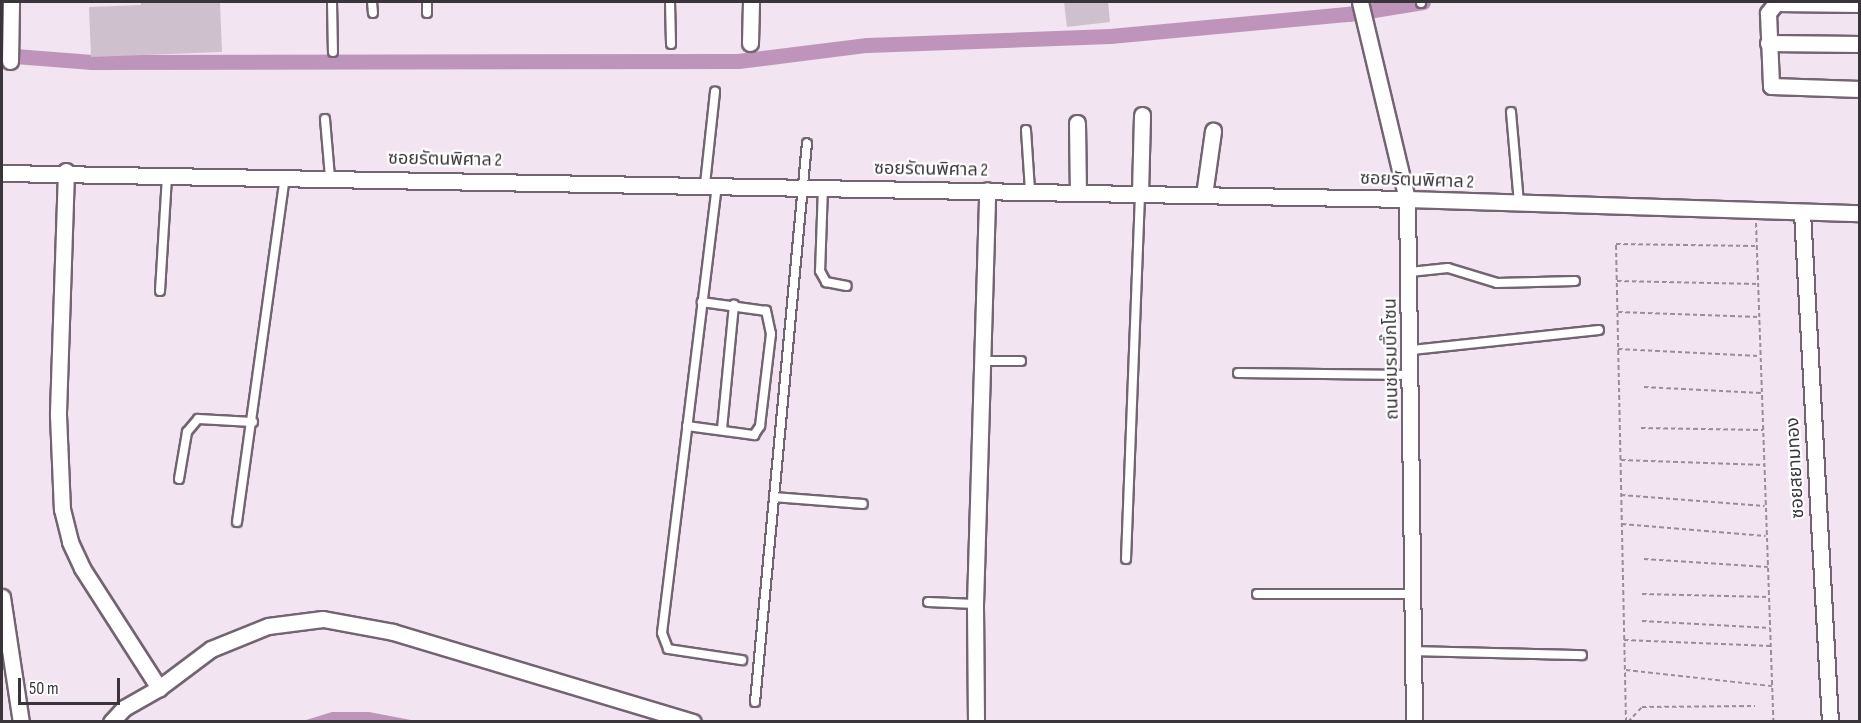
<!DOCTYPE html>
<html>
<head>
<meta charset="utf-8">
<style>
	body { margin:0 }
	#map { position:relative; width:1861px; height:723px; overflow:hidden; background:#f3e4f2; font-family:"Sofia Sans Condensed","Noto Sans Thai",sans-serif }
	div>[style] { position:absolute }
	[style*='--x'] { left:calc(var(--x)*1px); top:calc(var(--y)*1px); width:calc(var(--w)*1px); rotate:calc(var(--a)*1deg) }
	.water>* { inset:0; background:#be94bb }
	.canal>* { height:15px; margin:-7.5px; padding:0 7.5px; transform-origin:7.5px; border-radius:7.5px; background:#be94bb }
	.building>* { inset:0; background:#cfc0cd }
	.path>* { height:2px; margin-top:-1px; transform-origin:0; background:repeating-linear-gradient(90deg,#988e98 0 4.5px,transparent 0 7.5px) }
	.roads { filter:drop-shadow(2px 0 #726571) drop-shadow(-2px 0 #726571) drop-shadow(0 2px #726571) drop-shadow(0 -2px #726571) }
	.service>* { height:8px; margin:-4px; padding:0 4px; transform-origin:4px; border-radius:4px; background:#fff }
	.minor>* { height:15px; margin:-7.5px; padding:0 7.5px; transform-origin:7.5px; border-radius:7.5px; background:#fff }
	span { translate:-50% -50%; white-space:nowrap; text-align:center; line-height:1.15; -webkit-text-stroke:4.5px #fff; paint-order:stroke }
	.street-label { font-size:18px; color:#3a353a }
	.frame { position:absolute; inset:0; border:3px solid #3a353a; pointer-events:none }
	.scale { position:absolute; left:18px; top:678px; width:102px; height:27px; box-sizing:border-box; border:3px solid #3a353a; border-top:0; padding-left:8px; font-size:18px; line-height:21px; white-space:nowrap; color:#3a353a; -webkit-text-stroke:4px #fff; paint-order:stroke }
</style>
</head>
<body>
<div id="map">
	<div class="water">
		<i style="clip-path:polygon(332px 712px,369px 712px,416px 721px,303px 721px)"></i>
	</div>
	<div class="canal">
		<i style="--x:2;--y:55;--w:90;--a:4.4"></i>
		<i style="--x:92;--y:62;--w:646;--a:-0.09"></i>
		<i style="--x:738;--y:61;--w:130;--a:-7.1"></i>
		<i style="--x:867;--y:45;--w:243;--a:-2.1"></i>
		<i style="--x:1110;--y:36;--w:240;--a:-5.3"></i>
		<i style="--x:1349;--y:14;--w:75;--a:-9.2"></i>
	</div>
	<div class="building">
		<i style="clip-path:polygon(141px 2px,220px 2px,222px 52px,91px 57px,89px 7px,141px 5px)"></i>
		<i style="clip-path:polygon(1064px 2px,1108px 2px,1110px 22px,1067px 27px)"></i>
	</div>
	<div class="path">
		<i style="--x:1756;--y:223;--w:499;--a:88"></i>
		<i style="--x:1617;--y:281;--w:141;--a:1.2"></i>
		<i style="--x:1618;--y:312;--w:141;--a:2"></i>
		<i style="--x:1618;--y:349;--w:141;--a:2.8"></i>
		<i style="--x:1644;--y:387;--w:117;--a:2.9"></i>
		<i style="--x:1641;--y:428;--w:122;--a:0.9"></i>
		<i style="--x:1621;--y:460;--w:143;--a:2"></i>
		<i style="--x:1621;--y:495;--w:144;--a:4.4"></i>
		<i style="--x:1622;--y:524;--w:144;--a:4.8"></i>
		<i style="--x:1644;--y:559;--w:124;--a:3.7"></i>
		<i style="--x:1642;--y:594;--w:127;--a:1.4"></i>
		<i style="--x:1642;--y:621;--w:128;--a:3.1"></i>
		<i style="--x:1624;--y:640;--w:147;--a:2.3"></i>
		<i style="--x:1626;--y:670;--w:147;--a:6.3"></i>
		<i style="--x:1626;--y:722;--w:478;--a:-91.2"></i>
		<i style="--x:1616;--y:244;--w:141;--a:0.8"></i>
		<i style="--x:1628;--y:722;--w:21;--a:-47"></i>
		<i style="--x:1642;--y:707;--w:113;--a:-0.5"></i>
	</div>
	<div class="roads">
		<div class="service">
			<i style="--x:332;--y:2;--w:50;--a:88.9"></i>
			<i style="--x:372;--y:2;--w:11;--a:85"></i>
			<i style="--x:427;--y:2;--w:11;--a:90"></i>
			<i style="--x:670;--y:2;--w:42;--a:88.6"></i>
			<i style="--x:1421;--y:2;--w:1;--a:90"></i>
			<i style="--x:1511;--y:112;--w:91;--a:85"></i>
			<i style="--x:325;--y:119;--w:58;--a:85.1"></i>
			<i style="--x:1026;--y:130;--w:61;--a:86.2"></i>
			<i style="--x:705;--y:184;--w:93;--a:-83.8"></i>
			<i style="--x:717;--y:185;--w:451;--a:97"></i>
			<i style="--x:662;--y:633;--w:17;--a:69"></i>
			<i style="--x:668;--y:649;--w:75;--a:8.5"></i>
			<i style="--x:823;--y:187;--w:84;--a:92"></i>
			<i style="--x:820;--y:271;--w:13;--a:61"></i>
			<i style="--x:826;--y:282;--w:21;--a:11"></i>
			<i style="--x:1410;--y:272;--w:38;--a:-6"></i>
			<i style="--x:1448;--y:268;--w:51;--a:17"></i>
			<i style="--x:1497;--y:283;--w:78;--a:-1.5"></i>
			<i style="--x:160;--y:291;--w:116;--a:-86.5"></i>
			<i style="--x:1412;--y:350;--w:188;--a:-6.1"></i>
			<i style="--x:982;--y:361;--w:39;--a:0"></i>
			<i style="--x:1238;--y:373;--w:172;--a:0.7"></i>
			<i style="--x:687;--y:426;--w:68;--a:7.7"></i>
			<i style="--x:754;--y:435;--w:11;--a:-56"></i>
			<i style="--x:760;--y:426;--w:93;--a:-83.2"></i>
			<i style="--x:771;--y:334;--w:24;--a:-102"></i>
			<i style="--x:766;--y:311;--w:65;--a:-172"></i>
			<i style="--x:722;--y:429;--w:125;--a:-84.5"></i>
			<i style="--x:179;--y:479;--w:48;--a:-80.3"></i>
			<i style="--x:187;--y:432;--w:17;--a:-50"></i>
			<i style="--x:198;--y:419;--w:55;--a:3.1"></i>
			<i style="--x:774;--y:497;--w:89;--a:4.5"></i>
			<i style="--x:237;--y:522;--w:348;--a:-82.1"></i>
			<i style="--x:1126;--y:559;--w:366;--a:-87.8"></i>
			<i style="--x:1257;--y:594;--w:156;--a:0"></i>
			<i style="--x:928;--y:602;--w:47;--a:2.4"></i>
			<i style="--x:1414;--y:651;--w:168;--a:1.4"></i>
			<i style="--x:755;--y:702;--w:561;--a:-84.69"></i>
		</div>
		<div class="minor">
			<i style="--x:1360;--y:2;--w:203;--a:76.6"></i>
			<i style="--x:1407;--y:199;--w:523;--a:89.23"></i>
			<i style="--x:1860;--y:4;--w:84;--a:-179.3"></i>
			<i style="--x:1776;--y:3;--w:13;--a:129"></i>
			<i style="--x:1768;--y:13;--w:73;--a:87.6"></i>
			<i style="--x:1771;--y:86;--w:89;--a:1.9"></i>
			<i style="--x:750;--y:43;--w:41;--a:-88.6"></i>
			<i style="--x:1768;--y:43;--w:92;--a:0.6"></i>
			<i style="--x:10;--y:61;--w:59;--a:-89"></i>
			<i style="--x:1077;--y:123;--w:69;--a:89.2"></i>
			<i style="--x:66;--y:171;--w:244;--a:91.9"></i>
			<i style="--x:58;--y:415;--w:94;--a:87.6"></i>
			<i style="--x:62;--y:509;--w:34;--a:76"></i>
			<i style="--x:70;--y:542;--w:29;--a:65"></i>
			<i style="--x:82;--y:568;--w:143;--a:57.3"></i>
			<i style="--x:2;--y:173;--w:1405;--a:1.06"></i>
			<i style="--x:1407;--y:199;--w:453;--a:1.8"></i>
			<i style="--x:1140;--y:193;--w:78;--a:-88.5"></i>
			<i style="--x:1204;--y:195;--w:65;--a:-82"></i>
			<i style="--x:1802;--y:212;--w:511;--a:86.86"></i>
			<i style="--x:2;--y:597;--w:126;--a:81.4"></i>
			<i style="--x:111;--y:722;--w:19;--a:-47"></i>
			<i style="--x:124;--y:708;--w:40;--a:-29.7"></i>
			<i style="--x:159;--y:688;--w:65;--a:-36.9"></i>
			<i style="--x:211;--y:649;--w:61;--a:-22"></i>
			<i style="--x:268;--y:626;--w:55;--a:-7.3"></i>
			<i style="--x:323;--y:619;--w:71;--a:10.5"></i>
			<i style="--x:393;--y:632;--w:313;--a:16.7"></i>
			<i style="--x:976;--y:722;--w:118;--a:-90.5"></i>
			<i style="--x:975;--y:604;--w:414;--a:-88.3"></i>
		</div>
	</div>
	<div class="street-label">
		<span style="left:445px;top:160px;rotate:1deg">ซอยรัตนพิศาล 2</span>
		<span style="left:931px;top:170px;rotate:1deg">ซอยรัตนพิศาล 2</span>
		<span style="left:1417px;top:181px;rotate:2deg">ซอยรัตนพิศาล 2</span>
		<span style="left:1392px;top:359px;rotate:-91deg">ถนนชมรมบิ๊กโซน</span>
		<span style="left:1796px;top:468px;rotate:-93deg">ซอยสยามทอง</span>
	</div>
	<div class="frame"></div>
	<div class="scale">50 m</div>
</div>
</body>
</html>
